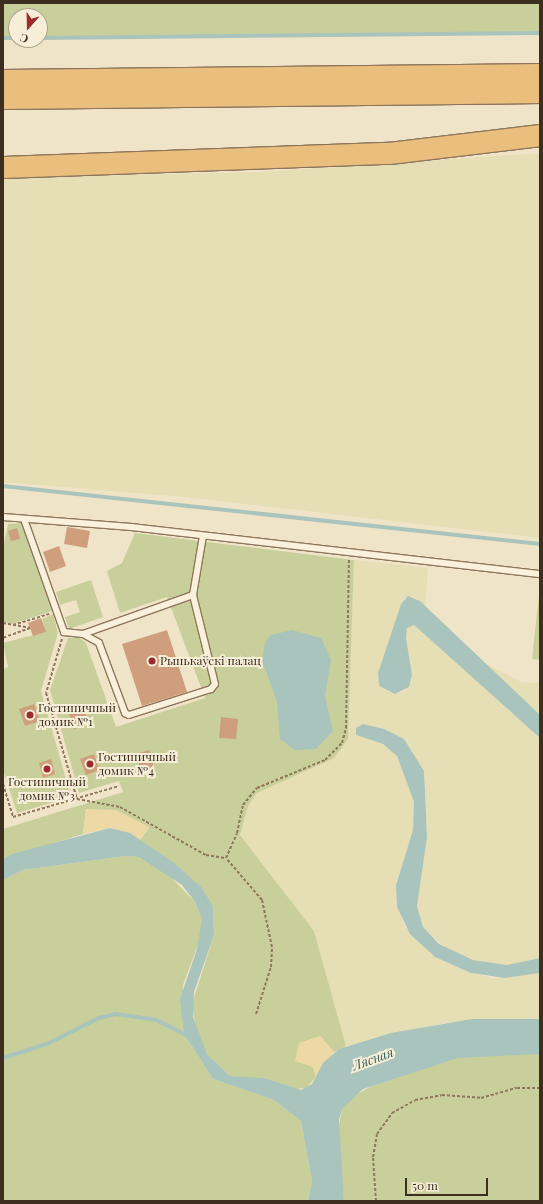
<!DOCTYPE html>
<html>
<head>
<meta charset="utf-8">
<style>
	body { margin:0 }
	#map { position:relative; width:543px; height:1204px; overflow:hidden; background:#f0e4c8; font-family:"Playfair Display",serif }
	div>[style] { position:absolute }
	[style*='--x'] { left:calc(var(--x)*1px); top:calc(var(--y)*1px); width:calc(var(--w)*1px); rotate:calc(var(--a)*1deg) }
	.farmland>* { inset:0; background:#e6deb5 }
	.green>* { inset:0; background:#c9cf9b }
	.sand>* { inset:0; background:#ecd9a5 }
	.water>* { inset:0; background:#a9c4bc }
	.stream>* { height:3.5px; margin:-1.75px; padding:0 1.75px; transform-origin:1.75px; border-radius:1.75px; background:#a9c4bc }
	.building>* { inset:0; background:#cf9f7d }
	.path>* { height:2px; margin-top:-1px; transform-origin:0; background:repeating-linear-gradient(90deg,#8d765c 0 3px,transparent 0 5px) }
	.roads { filter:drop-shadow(1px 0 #8d765c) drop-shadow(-1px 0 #8d765c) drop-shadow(0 1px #8d765c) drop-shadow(0 -1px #8d765c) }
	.service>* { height:6px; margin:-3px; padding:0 3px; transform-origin:3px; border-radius:3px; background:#faf1dc }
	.trunk>* { height:21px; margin:-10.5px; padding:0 10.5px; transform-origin:10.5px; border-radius:10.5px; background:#eabe7c }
	.dots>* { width:11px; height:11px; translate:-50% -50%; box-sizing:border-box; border:2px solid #f7eed8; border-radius:50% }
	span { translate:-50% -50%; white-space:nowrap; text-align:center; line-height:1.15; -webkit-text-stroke:4px #f7eed8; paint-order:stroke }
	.poi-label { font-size:12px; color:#3d2e20 }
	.left { translate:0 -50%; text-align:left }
	.water-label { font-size:13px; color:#2f5d5a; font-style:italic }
	.frame { position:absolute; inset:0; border:4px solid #3d2e20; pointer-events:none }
	.north { position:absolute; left:8px; top:8px; width:40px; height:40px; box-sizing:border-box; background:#f7eed8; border:1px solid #ada18e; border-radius:50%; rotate:200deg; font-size:11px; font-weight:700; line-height:16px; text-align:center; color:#3d2e20 }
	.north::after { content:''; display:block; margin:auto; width:14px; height:18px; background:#9e2a2b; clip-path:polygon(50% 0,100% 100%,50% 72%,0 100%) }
	.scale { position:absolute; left:405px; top:1178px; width:83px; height:18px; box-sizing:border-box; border:2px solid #3d2e20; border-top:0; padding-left:5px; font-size:12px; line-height:14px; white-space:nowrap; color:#3d2e20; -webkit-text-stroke:3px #f7eed8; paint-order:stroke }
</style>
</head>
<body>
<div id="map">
	<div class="farmland">
		<i style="clip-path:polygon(540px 153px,540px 538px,184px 497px,3px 482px,3px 178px,260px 172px)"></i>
		<i style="clip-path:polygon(354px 560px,428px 568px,425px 606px,415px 597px,404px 599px,401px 604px,378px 673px,379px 686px,384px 690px,395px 694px,405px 691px,412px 681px,406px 638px,407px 628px,414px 625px,540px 738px,540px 958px,507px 965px,473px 960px,449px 951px,423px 927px,417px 906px,427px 837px,424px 771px,404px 739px,363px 739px,383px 744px,397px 756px,414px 802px,413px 830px,396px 885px,397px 907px,405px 927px,435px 957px,471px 973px,493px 978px,540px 973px,540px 1019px,444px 1023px,346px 1046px,314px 931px,240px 836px,248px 806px,257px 793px,348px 739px)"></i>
		<i style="clip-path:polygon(484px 663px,521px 682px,540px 683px,540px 715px)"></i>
	</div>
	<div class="green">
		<i style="clip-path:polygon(3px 3px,540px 3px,540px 33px,40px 39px,40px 16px,16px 16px,16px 39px,3px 39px)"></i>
		<i style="clip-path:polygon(22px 523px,52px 611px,12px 624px,3px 622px,3px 548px,8px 524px)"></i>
		<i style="clip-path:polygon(135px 533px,354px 560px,348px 739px,334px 758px,257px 793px,248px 806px,240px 835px,314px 931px,346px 1046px,334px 1052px,320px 1036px,306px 1063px,313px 1067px,316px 1077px,306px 1088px,295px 1089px,271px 1081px,230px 1076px,207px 1054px,196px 1031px,192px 1004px,214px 935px,213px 906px,189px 877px,140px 840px,149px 828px,86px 809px,83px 834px,3px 859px,3px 829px,123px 792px,119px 781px,79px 793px,50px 690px,68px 638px,79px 637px,86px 643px,116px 727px,205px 698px,167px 597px,120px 613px,107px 571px,122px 563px)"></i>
		<i style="clip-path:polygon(91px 580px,103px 617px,69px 629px,65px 617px,80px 612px,76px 600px,60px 605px,56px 592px)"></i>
		<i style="clip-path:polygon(539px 595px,540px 595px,540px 660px,532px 659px)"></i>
		<i style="clip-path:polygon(53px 614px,58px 633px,41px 691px,71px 797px,17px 813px,3px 770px,3px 669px,8px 667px,3px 643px,45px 632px,42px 619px)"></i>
		<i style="clip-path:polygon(126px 856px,139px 857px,166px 872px,195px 902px,202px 918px,202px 934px,183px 985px,184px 1034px,213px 1079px,274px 1100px,301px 1121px,312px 1181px,308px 1201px,3px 1201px,3px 880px,23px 870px)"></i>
		<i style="clip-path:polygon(505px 1054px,540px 1054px,540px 1201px,344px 1201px,338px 1131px,342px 1109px,352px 1097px,379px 1082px,458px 1058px)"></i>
	</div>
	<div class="sand">
		<i style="clip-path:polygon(86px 809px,116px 810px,149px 827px,140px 840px,110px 828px,83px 834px)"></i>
		<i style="clip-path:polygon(320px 1036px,334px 1052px,316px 1077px,313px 1067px,295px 1061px,299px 1043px)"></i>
	</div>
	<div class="water">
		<i style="clip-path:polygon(408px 596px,420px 601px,540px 715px,540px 738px,414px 625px,407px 628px,406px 638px,412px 675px,409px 687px,395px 694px,379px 686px,378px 673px,401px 604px)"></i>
		<i style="clip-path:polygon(292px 630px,321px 638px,331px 660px,325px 696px,333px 731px,316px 749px,295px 750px,280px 739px,277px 702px,262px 660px,265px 642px,271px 635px)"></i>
		<i style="clip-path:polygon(363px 724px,384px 729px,404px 739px,424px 771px,427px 837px,417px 906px,423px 927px,439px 944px,473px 960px,507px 965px,540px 958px,540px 973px,505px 978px,471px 973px,435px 957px,410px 934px,397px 907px,396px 885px,413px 830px,414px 802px,397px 756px,383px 744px,356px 735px,356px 728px)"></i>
		<i style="clip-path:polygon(110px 828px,130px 833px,174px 863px,201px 887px,213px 906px,214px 935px,194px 992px,193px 1017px,207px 1054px,230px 1076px,264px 1078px,301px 1090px,312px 1084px,323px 1063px,339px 1049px,391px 1033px,472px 1019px,540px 1019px,540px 1054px,458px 1058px,363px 1089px,342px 1109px,339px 1120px,344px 1201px,308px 1201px,312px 1181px,301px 1121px,274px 1100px,213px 1079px,184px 1034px,180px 999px,197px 949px,202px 919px,195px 902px,182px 885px,139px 857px,126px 856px,23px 870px,3px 880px,3px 859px,12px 854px)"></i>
	</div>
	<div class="stream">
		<i style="--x:3;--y:38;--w:13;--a:0"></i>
		<i style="--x:40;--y:38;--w:500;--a:-0.57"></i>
		<i style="--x:3;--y:486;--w:540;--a:6.16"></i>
		<i style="--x:3;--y:1058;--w:46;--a:-17.7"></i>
		<i style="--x:47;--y:1044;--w:58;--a:-26.6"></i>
		<i style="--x:99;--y:1018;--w:17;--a:-13"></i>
		<i style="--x:116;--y:1014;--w:41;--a:8.3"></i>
		<i style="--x:157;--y:1020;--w:33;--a:27"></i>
	</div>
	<div class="building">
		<i style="clip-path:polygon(67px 527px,90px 531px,87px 548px,64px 544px)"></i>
		<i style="clip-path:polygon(17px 528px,20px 539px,11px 541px,8px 531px)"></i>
		<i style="clip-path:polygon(59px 546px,66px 566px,50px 572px,43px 552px)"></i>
		<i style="clip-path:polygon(41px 618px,46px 632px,33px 636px,28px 623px)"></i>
		<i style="clip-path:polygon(167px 630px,187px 692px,142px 706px,122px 644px)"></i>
		<i style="clip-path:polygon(34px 704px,40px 721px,25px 726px,19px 709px)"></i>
		<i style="clip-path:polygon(84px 709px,90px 724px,74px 729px,69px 714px)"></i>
		<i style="clip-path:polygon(221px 717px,238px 719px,236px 739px,219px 738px)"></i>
		<i style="clip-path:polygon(149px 750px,154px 767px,141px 771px,136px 754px)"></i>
		<i style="clip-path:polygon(94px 754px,100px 770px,86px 775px,80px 759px)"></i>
		<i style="clip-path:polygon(51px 759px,55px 774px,43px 778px,39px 763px)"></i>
	</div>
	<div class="path">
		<i style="--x:3;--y:623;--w:27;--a:10"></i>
		<i style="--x:30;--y:628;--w:29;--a:160"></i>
		<i style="--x:13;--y:625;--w:38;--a:-17"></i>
		<i style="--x:62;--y:639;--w:56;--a:106.5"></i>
		<i style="--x:46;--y:693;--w:110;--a:73.7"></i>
		<i style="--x:77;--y:799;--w:44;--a:10.5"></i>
		<i style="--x:120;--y:807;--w:98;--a:29.2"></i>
		<i style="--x:206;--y:855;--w:19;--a:9"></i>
		<i style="--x:3;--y:784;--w:34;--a:73"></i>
		<i style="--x:13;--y:817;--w:110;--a:-16.3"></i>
		<i style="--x:256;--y:1014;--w:49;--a:-72.3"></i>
		<i style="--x:271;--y:967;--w:20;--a:-87"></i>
		<i style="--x:272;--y:947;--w:48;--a:-102"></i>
		<i style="--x:262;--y:900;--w:55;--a:-130.6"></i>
		<i style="--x:226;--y:858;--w:27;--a:-66"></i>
		<i style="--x:237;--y:833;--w:29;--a:-78"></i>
		<i style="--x:243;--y:805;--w:22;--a:-51"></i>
		<i style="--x:257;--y:788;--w:74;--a:-22.4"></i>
		<i style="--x:325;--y:760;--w:24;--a:-45"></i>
		<i style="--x:342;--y:743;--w:16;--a:-75"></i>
		<i style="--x:346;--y:728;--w:168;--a:-89"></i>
		<i style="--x:376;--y:1201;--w:44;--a:-93.9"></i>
		<i style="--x:373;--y:1157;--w:23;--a:-80"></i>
		<i style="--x:377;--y:1134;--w:26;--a:-54"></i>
		<i style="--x:392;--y:1113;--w:26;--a:-29"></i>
		<i style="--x:415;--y:1100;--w:27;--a:-10"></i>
		<i style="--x:442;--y:1095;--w:39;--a:4"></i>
		<i style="--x:481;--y:1098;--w:37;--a:-16"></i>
		<i style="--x:517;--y:1088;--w:23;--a:0"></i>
	</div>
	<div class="roads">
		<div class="service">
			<i style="--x:3;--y:517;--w:129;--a:4.4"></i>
			<i style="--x:132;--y:527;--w:411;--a:6.6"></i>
			<i style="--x:24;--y:519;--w:120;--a:70.5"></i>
			<i style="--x:64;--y:632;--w:19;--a:6"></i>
			<i style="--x:83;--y:634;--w:18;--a:29"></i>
			<i style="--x:99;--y:643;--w:75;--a:69.6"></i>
			<i style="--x:125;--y:713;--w:4;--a:27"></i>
			<i style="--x:129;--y:715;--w:86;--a:-17.6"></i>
			<i style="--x:211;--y:689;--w:6;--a:-51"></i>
			<i style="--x:215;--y:684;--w:92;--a:-103.9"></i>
			<i style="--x:193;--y:595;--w:60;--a:-80.4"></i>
			<i style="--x:83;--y:634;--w:117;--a:-19.5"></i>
		</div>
		<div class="trunk">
			<i style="--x:3;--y:80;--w:537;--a:-0.64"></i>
			<i style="--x:3;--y:98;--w:537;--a:-0.64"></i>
			<i style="--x:3;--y:167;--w:386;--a:-2.1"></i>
			<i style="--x:389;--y:153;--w:152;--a:-6.8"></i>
		</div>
	</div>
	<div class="dots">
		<i style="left:152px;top:661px;background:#9e2a2b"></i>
		<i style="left:30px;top:715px;background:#9e2a2b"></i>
		<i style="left:90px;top:764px;background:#9e2a2b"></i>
		<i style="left:47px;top:769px;background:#9e2a2b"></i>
	</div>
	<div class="poi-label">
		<span class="left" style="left:160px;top:661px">Рынькаўскi палац</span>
		<span class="left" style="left:38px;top:715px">Гостиничный<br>домик №1</span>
		<span class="left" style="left:98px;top:764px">Гостиничный<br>домик №4</span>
		<span style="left:47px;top:789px">Гостиничный<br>домик №3</span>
	</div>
	<div class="water-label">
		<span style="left:373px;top:1059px;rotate:-20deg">Лясная</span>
	</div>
	<div class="frame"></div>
	<div class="north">С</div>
	<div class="scale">50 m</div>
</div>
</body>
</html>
